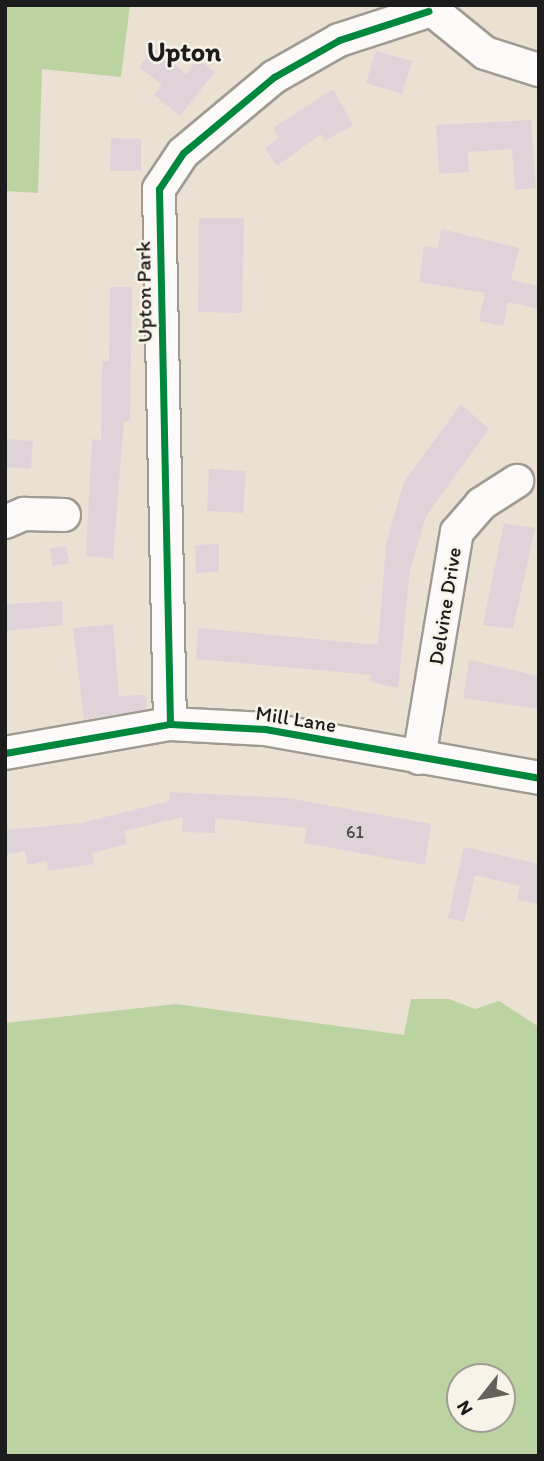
<!DOCTYPE html>
<html>
<head>
<meta charset="utf-8">
<style>
	body { margin:0 }
	#map { position:relative; width:544px; height:1461px; overflow:hidden; background:#eae1d3; font-family:Itim,sans-serif }
	div>[style] { position:absolute }
	[style*='--x'] { left:calc(var(--x)*1px); top:calc(var(--y)*1px); width:calc(var(--w)*1px); rotate:calc(var(--a)*1deg) }
	.green>* { inset:0; background:#bbd3a0 }
	.building>* { inset:0; background:#ddd3d9 }
	.roads { filter:drop-shadow(2px 0 #9f9b93) drop-shadow(-2px 0 #9f9b93) drop-shadow(0 2px #9f9b93) drop-shadow(0 -2px #9f9b93) }
	.minor>* { height:32px; margin:-16px; padding:0 16px; transform-origin:16px; border-radius:16px; background:#fcfaf8 }
	.cycleway>* { height:7px; margin:-3.5px; padding:0 3.5px; transform-origin:3.5px; border-radius:3.5px; background:#00873e }
	span { translate:-50% -50%; white-space:nowrap; text-align:center; line-height:1.15; -webkit-text-stroke:5px #f7f3e8; paint-order:stroke }
	.number-label { font-size:18px; color:#4c4a4b }
	.number-label span { -webkit-text-stroke-width:0 }
	.street-label { font-size:21px; color:#1c1c1c }
	.district-label { font-size:28px; color:#1c1c1c; font-weight:700 }
	.frame { position:absolute; inset:0; border:7px solid #1c1c1c; pointer-events:none }
	.north { position:absolute; left:446px; top:1363px; width:70px; height:70px; box-sizing:border-box; background:#f7f3e8; border:2px solid #9f9d96; border-radius:50%; rotate:239deg; font-size:19px; font-weight:700; line-height:28px; text-align:center; color:#1c1c1c }
	.north::after { content:''; display:block; margin:auto; width:24px; height:32px; background:#64615c; clip-path:polygon(50% 0,100% 100%,50% 72%,0 100%) }
</style>
</head>
<body>
<div id="map">
	<div class="green">
		<i style="clip-path:polygon(5px 5px,130px 5px,121px 77px,42px 69px,38px 193px,5px 191px)"></i>
		<i style="clip-path:polygon(evenodd,411px 999px,449px 999px,475px 1009px,499px 1001px,539px 1027px,539px 1456px,5px 1456px,5px 1023px,176px 1004px,404px 1035px,411px 999px,460px 1377px,502px 1377px,502px 1419px,460px 1419px,460px 1377px)"></i>
	</div>
	<div class="building">
		<i style="clip-path:polygon(154px 48px,186px 74px,198px 59px,215px 72px,180px 116px,154px 95px,162px 85px,139px 67px)"></i>
		<i style="clip-path:polygon(376px 51px,412px 61px,402px 94px,366px 83px)"></i>
		<i style="clip-path:polygon(333px 89px,353px 125px,325px 141px,321px 134px,277px 166px,265px 148px,279px 138px,273px 128px)"></i>
		<i style="clip-path:polygon(531px 120px,536px 188px,515px 190px,512px 149px,468px 152px,469px 172px,439px 174px,436px 125px)"></i>
		<i style="clip-path:polygon(111px 138px,141px 139px,141px 171px,110px 171px)"></i>
		<i style="clip-path:polygon(199px 218px,244px 218px,242px 313px,198px 312px)"></i>
		<i style="clip-path:polygon(441px 229px,519px 248px,511px 280px,539px 286px,539px 309px,508px 302px,503px 326px,479px 321px,485px 293px,419px 282px,424px 246px,438px 248px)"></i>
		<i style="clip-path:polygon(110px 287px,132px 287px,130px 421px,124px 421px,113px 559px,86px 556px,92px 439px,101px 440px,102px 361px,109px 361px)"></i>
		<i style="clip-path:polygon(461px 404px,489px 429px,426px 516px,410px 570px,398px 688px,370px 682px,372px 675px,196px 659px,198px 628px,378px 645px,386px 544px,404px 482px)"></i>
		<i style="clip-path:polygon(5px 439px,33px 441px,31px 469px,5px 467px)"></i>
		<i style="clip-path:polygon(209px 469px,246px 471px,243px 513px,207px 511px)"></i>
		<i style="clip-path:polygon(504px 523px,535px 528px,513px 629px,483px 625px)"></i>
		<i style="clip-path:polygon(219px 544px,219px 572px,196px 573px,195px 545px)"></i>
		<i style="clip-path:polygon(66px 546px,69px 563px,53px 566px,50px 549px)"></i>
		<i style="clip-path:polygon(62px 601px,63px 625px,5px 631px,5px 604px)"></i>
		<i style="clip-path:polygon(113px 624px,119px 696px,146px 695px,146px 710px,84px 719px,73px 628px)"></i>
		<i style="clip-path:polygon(469px 660px,539px 676px,539px 709px,463px 698px)"></i>
		<i style="clip-path:polygon(170px 792px,287px 798px,431px 824px,425px 865px,304px 843px,307px 828px,215px 818px,215px 833px,182px 832px,183px 817px,124px 831px,127px 844px,92px 853px,94px 864px,48px 871px,47px 861px,28px 865px,25px 851px,5px 855px,5px 830px,81px 823px,169px 801px)"></i>
		<i style="clip-path:polygon(464px 847px,539px 864px,539px 904px,517px 900px,520px 886px,475px 875px,464px 922px,448px 918px)"></i>
	</div>
	<div class="roads">
		<div class="minor">
			<i style="--x:426;--y:5;--w:76;--a:39.1"></i>
			<i style="--x:485;--y:53;--w:57;--a:17.5"></i>
			<i style="--x:5;--y:522;--w:21;--a:-23"></i>
			<i style="--x:24;--y:514;--w:40;--a:1.4"></i>
			<i style="--x:170;--y:724;--w:535;--a:-91.18"></i>
			<i style="--x:159;--y:189;--w:43;--a:-56.3"></i>
			<i style="--x:183;--y:153;--w:119;--a:-39.9"></i>
			<i style="--x:274;--y:77;--w:75;--a:-29.6"></i>
			<i style="--x:339;--y:40;--w:94;--a:-18"></i>
			<i style="--x:5;--y:753;--w:168;--a:-10"></i>
			<i style="--x:170;--y:724;--w:95;--a:3"></i>
			<i style="--x:265;--y:729;--w:278;--a:10.1"></i>
			<i style="--x:419;--y:758;--w:229;--a:-80.5"></i>
			<i style="--x:457;--y:532;--w:37;--a:-49"></i>
			<i style="--x:481;--y:504;--w:43;--a:-32.6"></i>
		</div>
	</div>
	<div class="cycleway">
		<i style="--x:170;--y:724;--w:535;--a:-91.18"></i>
		<i style="--x:159;--y:189;--w:43;--a:-56.3"></i>
		<i style="--x:183;--y:153;--w:119;--a:-39.9"></i>
		<i style="--x:274;--y:77;--w:75;--a:-29.6"></i>
		<i style="--x:339;--y:40;--w:94;--a:-18"></i>
		<i style="--x:5;--y:753;--w:168;--a:-10"></i>
		<i style="--x:170;--y:724;--w:95;--a:3"></i>
		<i style="--x:265;--y:729;--w:278;--a:10.1"></i>
	</div>
	<div class="number-label">
		<span style="left:355px;top:832px">61</span>
	</div>
	<div class="street-label">
		<span style="left:144px;top:292px;rotate:-91deg">Upton Park</span>
		<span style="left:445px;top:606px;rotate:-81deg">Delvine Drive</span>
		<span style="left:296px;top:719px;rotate:9deg">Mill Lane</span>
	</div>
	<div class="district-label">
		<span style="left:184px;top:51px">Upton</span>
	</div>
	<div class="frame"></div>
	<div class="north">N</div>
</div>
</body>
</html>
